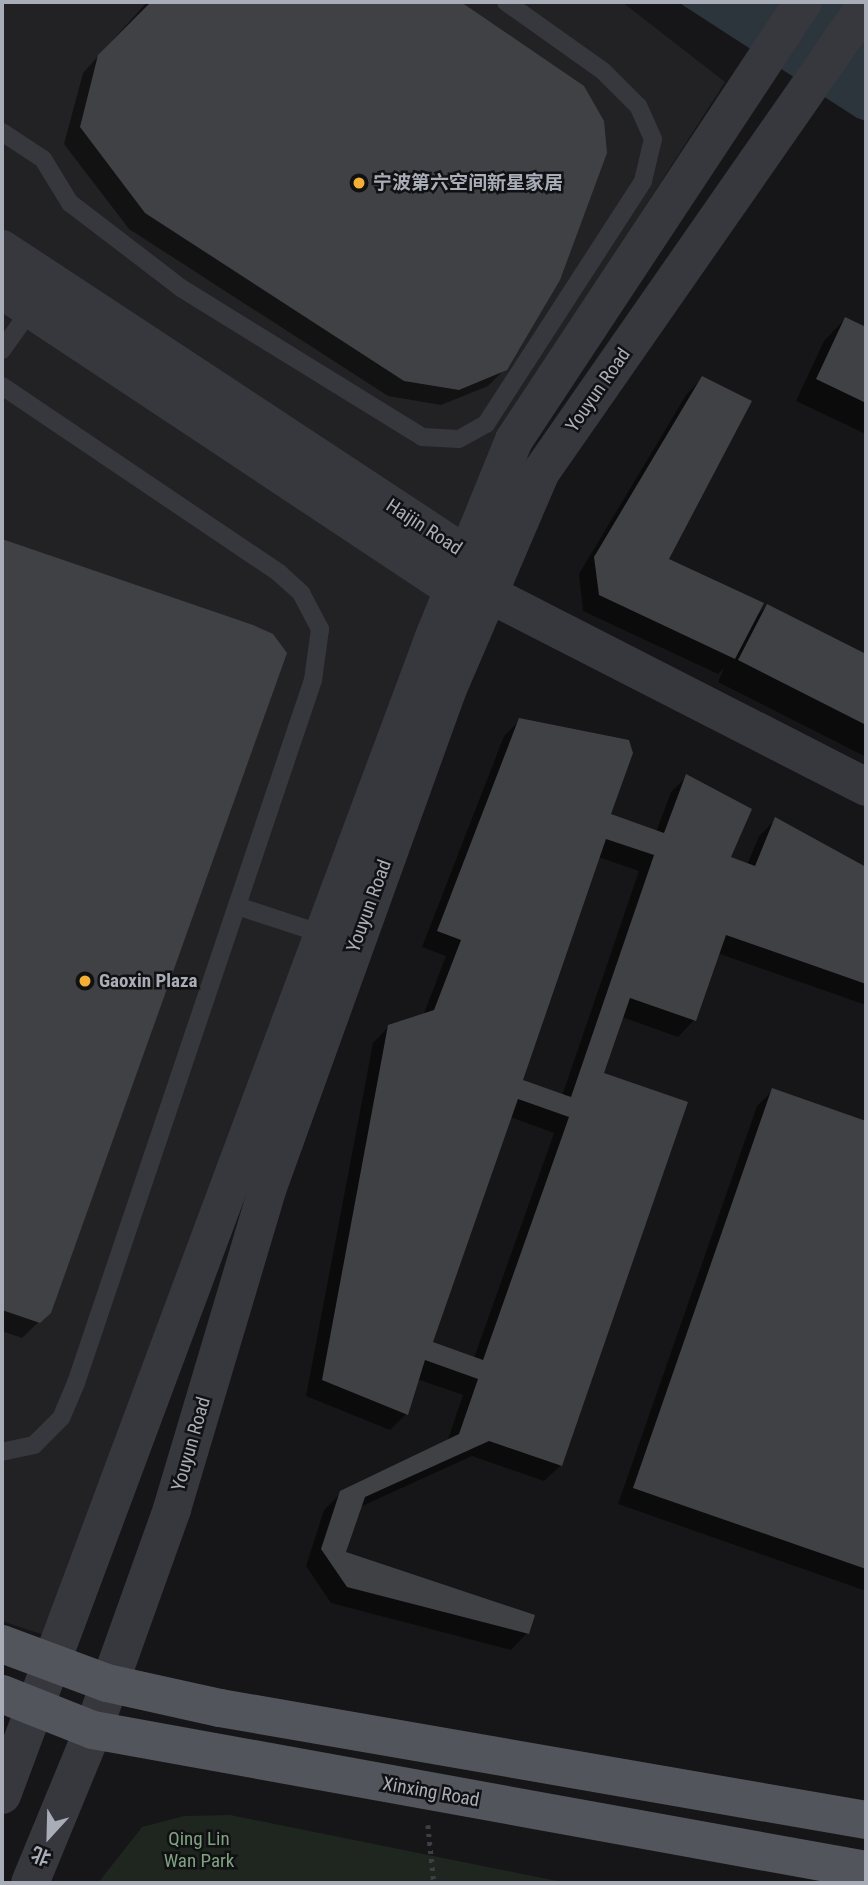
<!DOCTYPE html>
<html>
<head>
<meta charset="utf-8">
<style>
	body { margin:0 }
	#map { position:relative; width:868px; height:1885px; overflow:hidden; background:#161618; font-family:"Roboto Condensed","Noto Sans SC",sans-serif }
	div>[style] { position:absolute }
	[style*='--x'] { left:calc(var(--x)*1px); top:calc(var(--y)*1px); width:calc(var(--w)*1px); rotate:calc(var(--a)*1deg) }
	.built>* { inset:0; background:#222225 }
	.green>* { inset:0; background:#1e261f }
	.water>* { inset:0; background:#2c353c }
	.shadow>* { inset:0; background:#0007 }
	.building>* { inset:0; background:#404145 }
	.path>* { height:4.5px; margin-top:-2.25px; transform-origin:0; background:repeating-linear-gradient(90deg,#3d3f44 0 3.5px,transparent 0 8.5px) }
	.service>* { height:18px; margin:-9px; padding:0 9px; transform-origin:9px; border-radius:9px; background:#37383d }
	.tertiary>* { height:38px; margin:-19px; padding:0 19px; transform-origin:19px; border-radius:19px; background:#37383d }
	.primary>* { height:38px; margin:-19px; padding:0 19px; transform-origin:19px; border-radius:19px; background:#53555c }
	.dots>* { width:19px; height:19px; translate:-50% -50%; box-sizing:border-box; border:4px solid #111113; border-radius:50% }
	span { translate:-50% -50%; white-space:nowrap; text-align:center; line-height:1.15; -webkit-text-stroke:5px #111113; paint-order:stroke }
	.poi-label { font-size:19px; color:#a8adb8; font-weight:700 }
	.left { translate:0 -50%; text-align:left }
	.street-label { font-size:19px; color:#a8adb8 }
	.park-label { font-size:19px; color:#7fa381 }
	.frame { position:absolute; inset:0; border:4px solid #a8adb8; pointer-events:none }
	.north { position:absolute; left:14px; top:1801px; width:70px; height:70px; -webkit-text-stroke:5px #111113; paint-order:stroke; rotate:202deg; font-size:19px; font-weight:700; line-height:28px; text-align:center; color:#a8adb8 }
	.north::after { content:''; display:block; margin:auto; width:24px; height:32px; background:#a8adb8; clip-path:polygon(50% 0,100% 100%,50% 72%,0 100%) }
</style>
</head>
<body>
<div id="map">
	<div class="built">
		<i style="clip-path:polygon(2px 2px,622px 2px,725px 82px,494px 442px,47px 1636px,2px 1621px)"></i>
	</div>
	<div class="green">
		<i style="clip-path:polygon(230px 1815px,567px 1883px,98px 1883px,142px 1827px,184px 1816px)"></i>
	</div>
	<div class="water">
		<i style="clip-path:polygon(678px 2px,866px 2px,866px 121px,857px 118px)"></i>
	</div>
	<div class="shadow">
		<i style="clip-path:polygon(147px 2px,458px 2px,583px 87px,505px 369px,488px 386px,441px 405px,388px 396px,129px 229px,64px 144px,83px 73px)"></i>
		<i style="clip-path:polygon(845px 319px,866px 329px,866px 434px,796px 401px,824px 341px)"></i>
		<i style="clip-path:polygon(702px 378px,666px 559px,756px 616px,767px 606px,866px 656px,866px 757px,718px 682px,724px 668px,718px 674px,583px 611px,579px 574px,686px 395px)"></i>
		<i style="clip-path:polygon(2px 540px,252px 626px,49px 1312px,22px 1338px,2px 1331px)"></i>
		<i style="clip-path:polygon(evenodd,520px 720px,608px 815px,656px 832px,671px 792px,687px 776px,728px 858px,747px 865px,759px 836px,775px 820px,866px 869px,866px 1005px,717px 953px,694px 1020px,678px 1037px,622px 1017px,602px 1074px,561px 1465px,544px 1481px,472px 1456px,360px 1507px,343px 1553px,527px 1633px,511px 1650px,331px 1603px,306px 1566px,324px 1510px,341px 1493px,447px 1442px,463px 1395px,417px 1379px,406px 1414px,390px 1430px,306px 1396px,373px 1043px,389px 1026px,423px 1016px,446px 956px,422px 947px,504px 736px,520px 720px,598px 857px,639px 871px,562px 1096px,521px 1081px,598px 857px,520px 720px,510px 1117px,554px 1133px,474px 1358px,430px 1343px,510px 1117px)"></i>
		<i style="clip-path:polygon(773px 1090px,866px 1123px,866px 1591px,618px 1504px,757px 1106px)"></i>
	</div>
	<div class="building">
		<i style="clip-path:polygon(151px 2px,461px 2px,584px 86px,604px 121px,607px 153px,560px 280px,507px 370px,459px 390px,404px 381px,145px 213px,80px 127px,98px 55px)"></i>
		<i style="clip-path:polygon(845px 317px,866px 327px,866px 403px,816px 379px)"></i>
		<i style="clip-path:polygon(702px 376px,752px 401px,669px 559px,764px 603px,735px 659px,599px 595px,594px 557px)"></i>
		<i style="clip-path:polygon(2px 539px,253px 625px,273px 634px,287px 653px,51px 1313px,40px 1323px,2px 1310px)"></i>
		<i style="clip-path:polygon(767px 604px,866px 654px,866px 725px,738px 660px)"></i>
		<i style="clip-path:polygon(evenodd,519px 718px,629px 740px,633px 753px,611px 814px,664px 833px,686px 774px,752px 809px,731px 857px,755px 866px,775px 817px,866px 867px,866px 984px,726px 935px,696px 1021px,630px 998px,604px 1073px,688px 1102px,562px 1466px,489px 1441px,365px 1497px,346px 1552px,535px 1615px,529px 1634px,347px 1587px,321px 1549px,340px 1491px,459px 1434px,478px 1379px,425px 1360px,408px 1415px,322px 1380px,388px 1025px,434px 1010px,461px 940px,437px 931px,519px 718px,606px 839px,654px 855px,571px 1097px,523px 1080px,606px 839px,519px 718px,518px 1099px,569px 1117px,483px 1360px,433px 1342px,518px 1099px)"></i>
		<i style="clip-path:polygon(772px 1088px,866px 1121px,866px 1569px,633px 1488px)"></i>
	</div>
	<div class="path">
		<i style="--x:428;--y:1825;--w:58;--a:84.1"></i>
	</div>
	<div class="service">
		<i style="--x:2;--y:132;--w:49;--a:33.4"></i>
		<i style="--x:43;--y:159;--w:52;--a:58.5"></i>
		<i style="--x:70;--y:203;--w:140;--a:37.4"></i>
		<i style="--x:181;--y:288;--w:283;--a:31.7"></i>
		<i style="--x:422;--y:437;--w:37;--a:3"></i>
		<i style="--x:459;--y:439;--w:31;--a:-29"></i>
		<i style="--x:486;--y:424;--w:289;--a:-57.1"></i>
		<i style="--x:643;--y:181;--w:43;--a:-76.6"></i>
		<i style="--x:653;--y:139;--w:36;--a:-114"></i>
		<i style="--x:638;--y:106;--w:49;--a:-135"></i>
		<i style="--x:603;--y:71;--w:119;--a:-144.6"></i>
		<i style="--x:2;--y:350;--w:50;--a:-54.7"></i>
		<i style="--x:2;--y:386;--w:334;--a:34"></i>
		<i style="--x:279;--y:573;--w:30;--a:42"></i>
		<i style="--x:301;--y:593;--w:41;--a:62.2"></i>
		<i style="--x:320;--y:629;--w:51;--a:97.8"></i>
		<i style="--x:313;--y:680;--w:742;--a:108.63"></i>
		<i style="--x:76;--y:1383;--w:38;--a:113"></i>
		<i style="--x:61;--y:1418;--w:38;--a:135"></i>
		<i style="--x:34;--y:1445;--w:33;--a:168"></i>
		<i style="--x:237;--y:906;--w:89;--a:18.2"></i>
	</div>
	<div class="tertiary">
		<i style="--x:2;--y:249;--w:558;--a:33.38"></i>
		<i style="--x:468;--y:556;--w:24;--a:62"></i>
		<i style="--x:2;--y:290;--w:542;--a:33.57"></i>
		<i style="--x:454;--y:590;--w:35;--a:7"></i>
		<i style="--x:489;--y:594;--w:424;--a:27.1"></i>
		<i style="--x:2;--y:1795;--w:1236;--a:-69.54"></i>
		<i style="--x:434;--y:637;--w:213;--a:-67.9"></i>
		<i style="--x:514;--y:440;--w:525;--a:-56.58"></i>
		<i style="--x:30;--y:1883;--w:165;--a:-67.6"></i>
		<i style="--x:93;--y:1730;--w:235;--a:-70.3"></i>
		<i style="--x:172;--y:1509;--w:333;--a:-73.4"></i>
		<i style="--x:267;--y:1190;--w:530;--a:-70.16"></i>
		<i style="--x:447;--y:691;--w:238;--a:-66.8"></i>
		<i style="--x:541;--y:472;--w:569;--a:-55.16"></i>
	</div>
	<div class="primary">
		<i style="--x:2;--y:1644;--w:112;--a:20.4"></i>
		<i style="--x:107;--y:1683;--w:116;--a:12.5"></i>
		<i style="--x:220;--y:1708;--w:656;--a:9.84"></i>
		<i style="--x:2;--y:1694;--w:98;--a:21.6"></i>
		<i style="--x:93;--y:1730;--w:786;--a:10.27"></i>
	</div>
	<div class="dots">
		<i style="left:359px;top:183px;background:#f2b134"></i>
		<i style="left:85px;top:981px;background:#f2b134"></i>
	</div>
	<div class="poi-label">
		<span class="left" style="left:373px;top:183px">宁波第六空间新星家居</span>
		<span class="left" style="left:99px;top:981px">Gaoxin Plaza</span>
	</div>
	<div class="street-label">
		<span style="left:598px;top:390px;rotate:-55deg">Youyun Road</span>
		<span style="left:424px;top:527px;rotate:33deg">Haijin Road</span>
		<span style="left:369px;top:906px;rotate:-70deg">Youyun Road</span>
		<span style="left:191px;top:1444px;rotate:-74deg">Youyun Road</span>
		<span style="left:431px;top:1792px;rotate:10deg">Xinxing Road</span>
	</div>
	<div class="park-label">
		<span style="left:199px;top:1850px">Qing Lin<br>Wan Park</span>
	</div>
	<div class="frame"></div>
	<div class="north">北</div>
</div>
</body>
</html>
